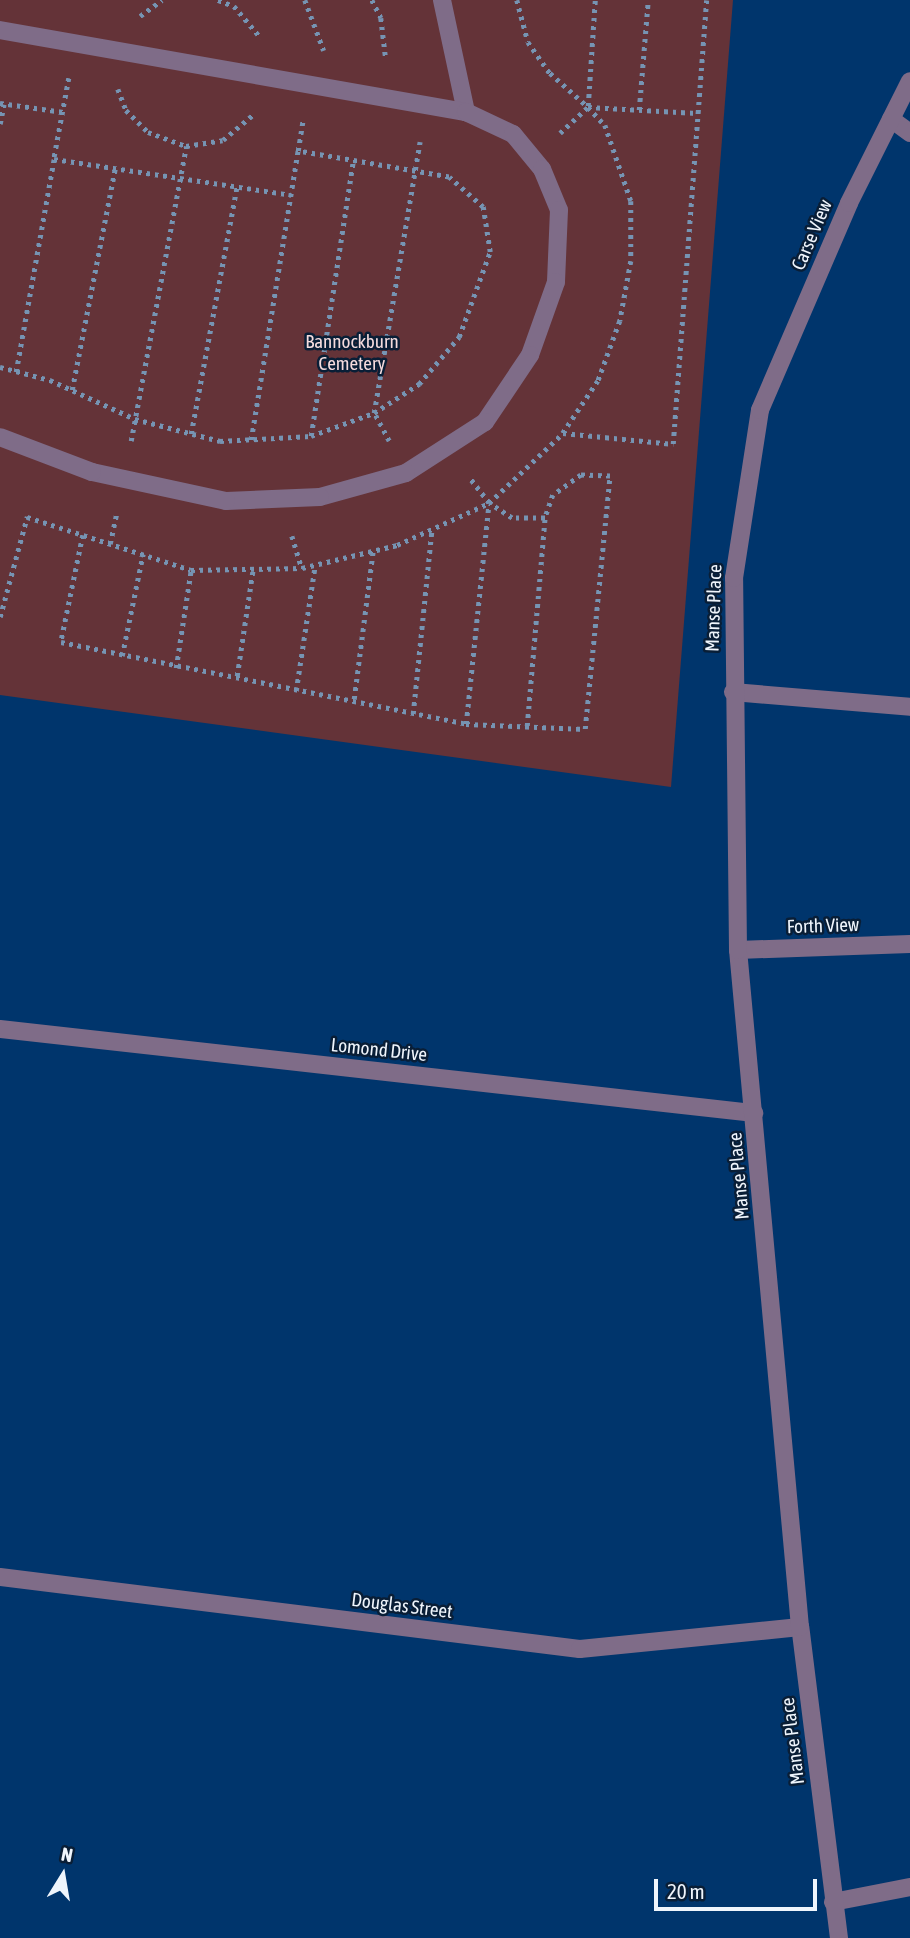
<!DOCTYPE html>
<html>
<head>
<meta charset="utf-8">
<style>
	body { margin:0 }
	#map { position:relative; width:910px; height:1938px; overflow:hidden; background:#00356c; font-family:"Asap Condensed",sans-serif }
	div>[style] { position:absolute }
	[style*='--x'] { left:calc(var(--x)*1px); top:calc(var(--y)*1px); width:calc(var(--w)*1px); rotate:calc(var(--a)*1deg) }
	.green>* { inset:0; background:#643338 }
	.path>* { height:4.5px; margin-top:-2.25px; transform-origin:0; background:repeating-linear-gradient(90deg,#7694b3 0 3.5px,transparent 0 8.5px) }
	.service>* { height:18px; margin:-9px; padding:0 9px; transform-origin:9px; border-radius:9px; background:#7f6c88 }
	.minor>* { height:18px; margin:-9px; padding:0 9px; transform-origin:9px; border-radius:9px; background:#7f6c88 }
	span { translate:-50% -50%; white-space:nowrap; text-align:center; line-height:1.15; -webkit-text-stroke:5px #091e36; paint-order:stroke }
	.street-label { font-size:19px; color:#eff5fc }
	.park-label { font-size:19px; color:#f5dbdd }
	.north { position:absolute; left:28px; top:1840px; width:70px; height:70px; -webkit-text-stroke:5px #091e36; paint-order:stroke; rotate:11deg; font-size:19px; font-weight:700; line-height:28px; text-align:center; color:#eff5fc }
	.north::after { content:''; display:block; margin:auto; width:24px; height:32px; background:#eff5fc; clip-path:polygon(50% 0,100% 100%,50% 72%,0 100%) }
	.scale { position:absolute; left:654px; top:1879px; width:163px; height:32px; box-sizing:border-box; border:4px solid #eff5fc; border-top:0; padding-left:9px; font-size:21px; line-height:24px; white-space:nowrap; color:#eff5fc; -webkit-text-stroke:5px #091e36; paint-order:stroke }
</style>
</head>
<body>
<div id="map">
	<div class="green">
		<i style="clip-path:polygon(0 0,733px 0,671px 787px,0 695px)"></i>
	</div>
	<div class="path">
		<i style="--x:218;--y:0;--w:17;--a:21"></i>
		<i style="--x:234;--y:6;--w:42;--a:49.8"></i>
		<i style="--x:305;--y:0;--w:54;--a:69.6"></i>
		<i style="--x:372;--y:0;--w:20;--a:63"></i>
		<i style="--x:381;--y:18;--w:42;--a:83.2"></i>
		<i style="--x:517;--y:0;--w:43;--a:75.3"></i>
		<i style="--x:528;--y:42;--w:38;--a:55"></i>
		<i style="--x:550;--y:73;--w:51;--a:41.8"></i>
		<i style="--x:588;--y:107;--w:109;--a:3.2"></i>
		<i style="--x:140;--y:16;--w:27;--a:-36"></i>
		<i style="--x:69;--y:78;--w:82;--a:100.5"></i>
		<i style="--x:54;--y:159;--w:240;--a:8.6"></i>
		<i style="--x:118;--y:89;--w:22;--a:69"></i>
		<i style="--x:126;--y:110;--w:31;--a:45"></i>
		<i style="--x:148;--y:132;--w:40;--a:20.2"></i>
		<i style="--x:186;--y:146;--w:37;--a:-9"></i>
		<i style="--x:223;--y:140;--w:42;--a:-40.2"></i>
		<i style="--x:0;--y:103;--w:64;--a:8.1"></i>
		<i style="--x:588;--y:106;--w:106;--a:-86.2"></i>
		<i style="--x:639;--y:110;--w:110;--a:-85.3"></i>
		<i style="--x:0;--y:124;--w:20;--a:-79"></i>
		<i style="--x:560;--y:133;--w:38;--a:-43"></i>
		<i style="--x:588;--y:107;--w:25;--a:47"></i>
		<i style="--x:605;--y:125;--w:80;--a:71.1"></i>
		<i style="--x:631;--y:201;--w:60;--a:90"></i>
		<i style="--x:631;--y:261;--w:61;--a:100.4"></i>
		<i style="--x:620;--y:321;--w:64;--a:110.1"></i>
		<i style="--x:598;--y:381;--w:63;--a:123.9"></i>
		<i style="--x:563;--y:433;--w:111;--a:5.7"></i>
		<i style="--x:673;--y:444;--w:445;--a:-85.7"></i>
		<i style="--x:0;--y:367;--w:52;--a:14.6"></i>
		<i style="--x:50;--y:380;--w:94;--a:24.6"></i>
		<i style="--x:135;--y:419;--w:88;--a:14.5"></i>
		<i style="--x:220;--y:441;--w:91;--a:-3.1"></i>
		<i style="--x:311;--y:436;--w:67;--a:-20.1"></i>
		<i style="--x:374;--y:413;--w:54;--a:-32.8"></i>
		<i style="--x:419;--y:384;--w:62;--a:-49.6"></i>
		<i style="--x:459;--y:337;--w:90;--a:-70"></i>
		<i style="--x:490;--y:252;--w:46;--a:-98.8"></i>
		<i style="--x:483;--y:207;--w:45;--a:-138.6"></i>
		<i style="--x:449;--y:177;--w:153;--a:-170.2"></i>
		<i style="--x:298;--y:151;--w:30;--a:-81"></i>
		<i style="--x:16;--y:372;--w:216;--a:-79.9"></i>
		<i style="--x:72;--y:390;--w:226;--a:-79"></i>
		<i style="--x:191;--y:434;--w:251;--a:-79.5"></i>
		<i style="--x:311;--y:436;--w:279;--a:-81.3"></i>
		<i style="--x:251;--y:440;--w:293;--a:-80.8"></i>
		<i style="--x:131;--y:441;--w:300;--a:-79.4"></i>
		<i style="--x:389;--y:441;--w:32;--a:-118"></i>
		<i style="--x:374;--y:413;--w:275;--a:-80.4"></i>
		<i style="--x:83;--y:535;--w:109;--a:101.6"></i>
		<i style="--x:61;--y:642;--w:413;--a:11.4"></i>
		<i style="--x:466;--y:724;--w:119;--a:2.4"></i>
		<i style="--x:585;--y:729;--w:254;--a:-84.4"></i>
		<i style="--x:610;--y:476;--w:29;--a:-178"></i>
		<i style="--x:581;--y:475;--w:34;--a:144"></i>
		<i style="--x:553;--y:495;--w:24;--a:109"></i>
		<i style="--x:545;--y:518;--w:33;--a:180"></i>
		<i style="--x:512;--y:518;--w:27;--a:-147"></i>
		<i style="--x:489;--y:503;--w:33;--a:-128"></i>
		<i style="--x:292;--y:536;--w:34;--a:73"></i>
		<i style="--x:110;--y:544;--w:30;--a:-78"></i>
		<i style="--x:0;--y:617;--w:104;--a:-74.9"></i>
		<i style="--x:27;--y:517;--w:172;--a:17.9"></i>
		<i style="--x:191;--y:570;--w:111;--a:-1"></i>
		<i style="--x:302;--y:568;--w:98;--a:-13.6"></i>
		<i style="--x:397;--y:545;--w:101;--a:-24.5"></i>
		<i style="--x:489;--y:503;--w:102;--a:-43.4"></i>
		<i style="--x:122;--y:656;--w:104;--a:-78.4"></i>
		<i style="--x:176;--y:668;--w:99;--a:-81.3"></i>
		<i style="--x:237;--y:676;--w:108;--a:-81.5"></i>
		<i style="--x:296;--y:691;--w:127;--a:-81.4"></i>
		<i style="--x:354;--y:699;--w:149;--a:-82.7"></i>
		<i style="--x:413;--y:714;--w:187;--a:-84.2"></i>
		<i style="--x:466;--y:724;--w:222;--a:-84.1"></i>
		<i style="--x:527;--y:726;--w:209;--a:-85.1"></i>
	</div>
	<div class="service">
		<i style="--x:442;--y:0;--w:115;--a:77.9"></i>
		<i style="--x:0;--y:30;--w:473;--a:10"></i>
		<i style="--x:466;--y:112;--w:52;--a:25.1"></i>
		<i style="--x:513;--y:134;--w:45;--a:50.4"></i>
		<i style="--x:542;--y:169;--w:44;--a:67.5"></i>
		<i style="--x:559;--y:210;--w:72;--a:92.4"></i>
		<i style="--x:556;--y:282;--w:77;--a:109.6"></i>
		<i style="--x:530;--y:355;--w:81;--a:123.9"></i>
		<i style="--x:485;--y:422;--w:94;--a:147.2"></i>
		<i style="--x:406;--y:473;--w:89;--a:164.4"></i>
		<i style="--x:320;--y:497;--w:94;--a:177.6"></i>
		<i style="--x:226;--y:501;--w:137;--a:-167.8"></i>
		<i style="--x:92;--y:472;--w:98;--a:-159.2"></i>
		<i style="--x:733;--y:692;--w:178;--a:4.8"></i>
		<i style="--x:833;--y:1902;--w:78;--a:-11"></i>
	</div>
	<div class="minor">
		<i style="--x:891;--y:119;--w:24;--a:36"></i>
		<i style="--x:738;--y:950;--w:172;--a:-2"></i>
		<i style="--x:0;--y:1029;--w:759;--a:6.36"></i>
		<i style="--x:0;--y:1577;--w:584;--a:7.08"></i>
		<i style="--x:580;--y:1649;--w:221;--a:-5.7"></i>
		<i style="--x:839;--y:1938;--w:313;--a:-97.1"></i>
		<i style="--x:800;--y:1627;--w:680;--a:-95.23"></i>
		<i style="--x:738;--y:950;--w:372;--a:-90.6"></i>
		<i style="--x:734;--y:578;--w:170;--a:-81.2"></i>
		<i style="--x:760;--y:410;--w:225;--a:-66.7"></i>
		<i style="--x:849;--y:203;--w:136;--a:-63.4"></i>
	</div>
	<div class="street-label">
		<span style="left:812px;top:235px;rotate:-67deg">Carse View</span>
		<span style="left:714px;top:608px;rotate:-88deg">Manse Place</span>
		<span style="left:823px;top:926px;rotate:-2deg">Forth View</span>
		<span style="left:379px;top:1050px;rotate:6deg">Lomond Drive</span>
		<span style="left:739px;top:1176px;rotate:-95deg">Manse Place</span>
		<span style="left:402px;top:1606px;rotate:7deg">Douglas Street</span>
		<span style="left:793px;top:1741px;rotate:-97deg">Manse Place</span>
	</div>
	<div class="park-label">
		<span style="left:352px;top:353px">Bannockburn<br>Cemetery</span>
	</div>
	<div class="north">N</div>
	<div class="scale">20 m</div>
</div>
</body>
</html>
